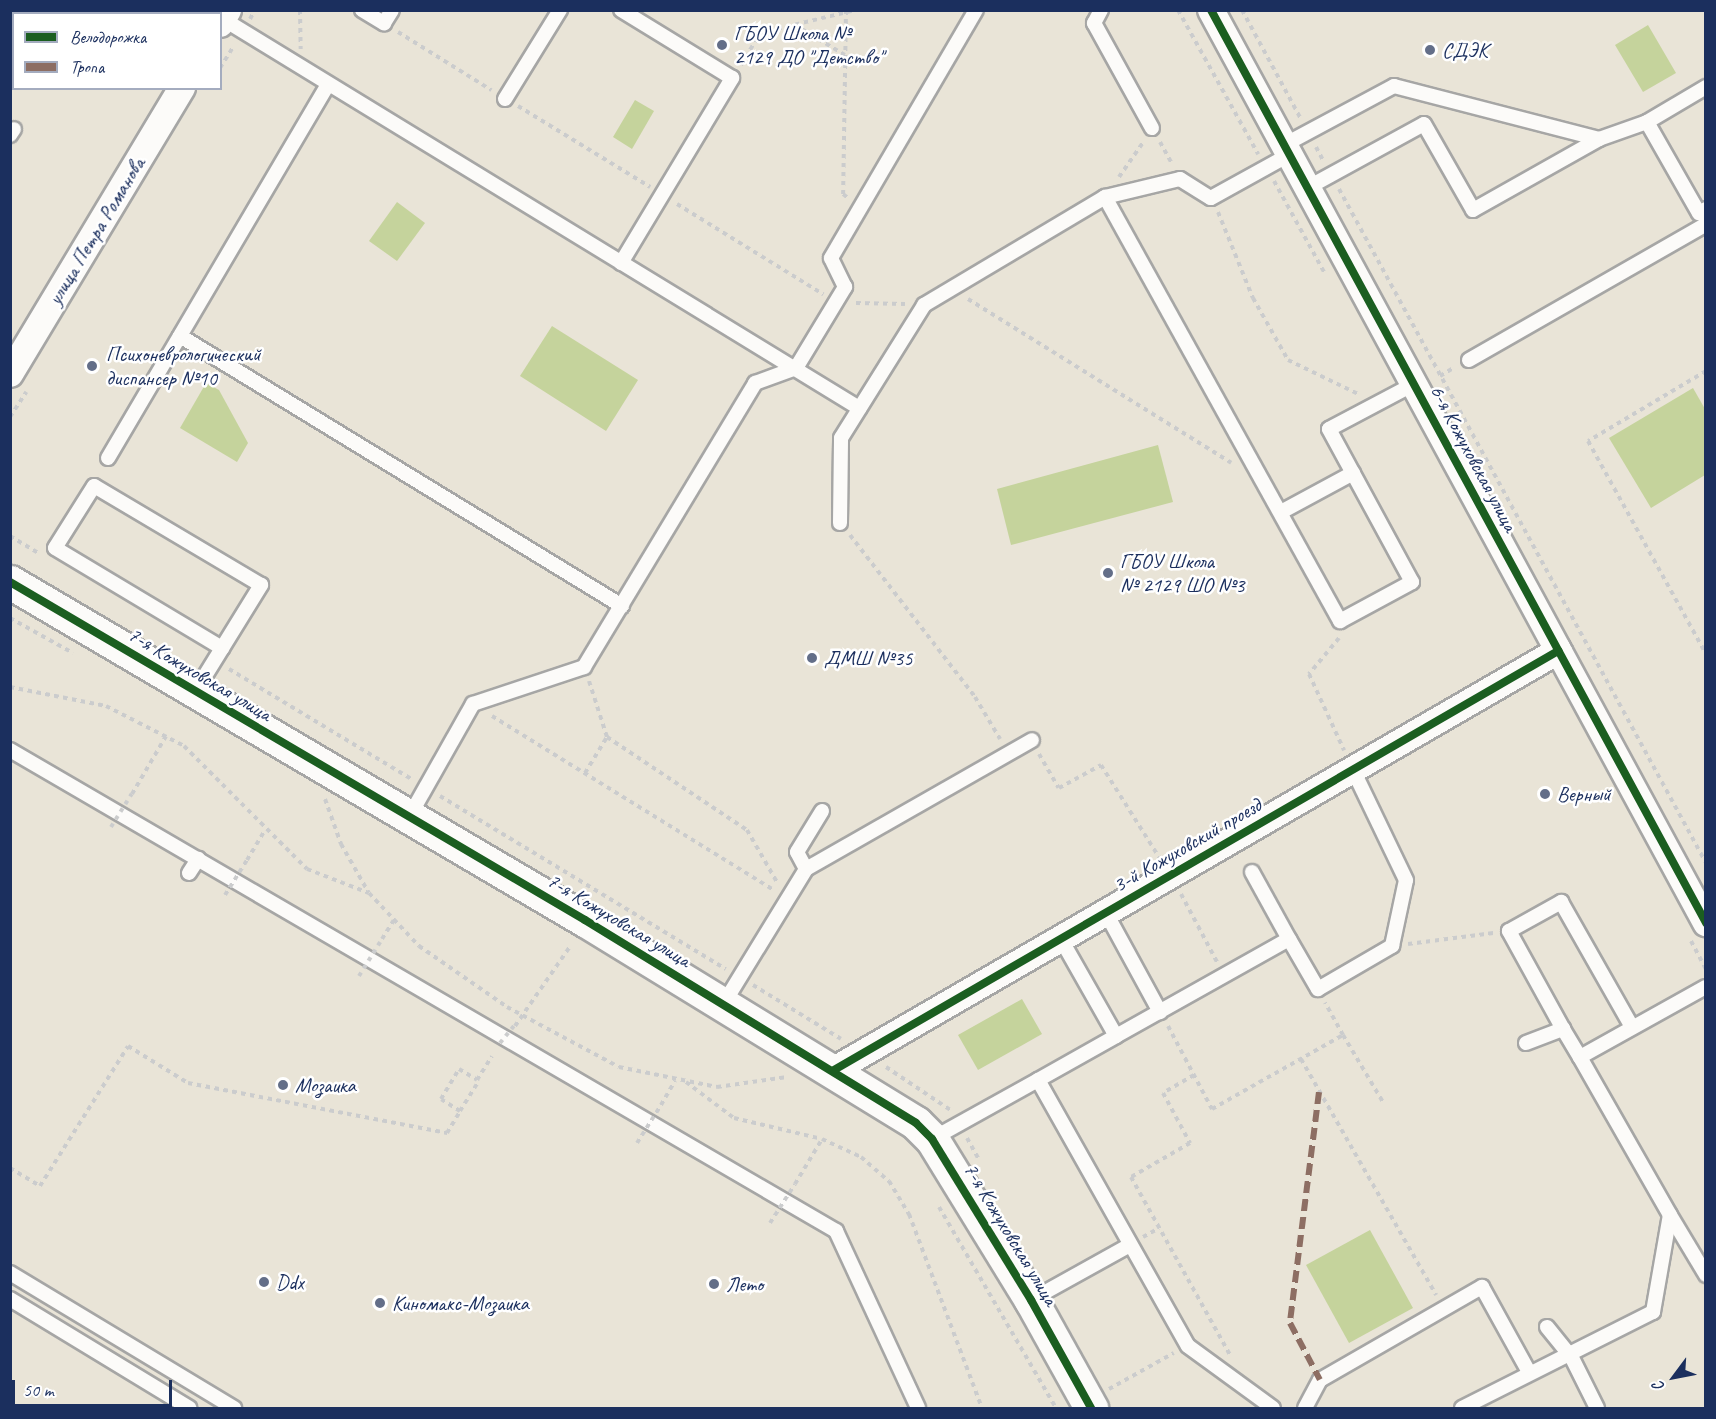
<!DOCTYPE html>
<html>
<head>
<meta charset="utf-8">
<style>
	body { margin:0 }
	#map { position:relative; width:1716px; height:1419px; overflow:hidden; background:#e9e4d7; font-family:Caveat,sans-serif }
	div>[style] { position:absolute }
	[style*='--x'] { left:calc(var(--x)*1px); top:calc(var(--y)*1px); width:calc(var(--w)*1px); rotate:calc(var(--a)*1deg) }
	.green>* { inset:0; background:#c5d39c }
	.path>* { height:4px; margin-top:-2px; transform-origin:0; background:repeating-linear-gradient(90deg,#cbcccd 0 4.5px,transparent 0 9px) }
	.roads { filter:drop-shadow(2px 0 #a6a6a5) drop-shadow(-2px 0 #a6a6a5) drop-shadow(0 2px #a6a6a5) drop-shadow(0 -2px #a6a6a5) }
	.lane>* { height:14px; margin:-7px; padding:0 7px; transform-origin:7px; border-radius:7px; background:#fcfbf9 }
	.street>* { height:26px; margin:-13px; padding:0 13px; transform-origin:13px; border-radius:13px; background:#fcfbf9 }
	.secondary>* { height:33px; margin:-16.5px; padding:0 16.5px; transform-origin:16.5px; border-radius:16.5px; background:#fcfbf9 }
	.path-bridge>* { height:4px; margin-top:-2px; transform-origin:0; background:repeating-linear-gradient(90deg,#cbcccd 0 4.5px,transparent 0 9px) }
	.quiet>* { height:6px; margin-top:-3px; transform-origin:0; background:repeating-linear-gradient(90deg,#8d6e63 0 12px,transparent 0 18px) }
	.cycleway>* { height:8px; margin:-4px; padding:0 4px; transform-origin:4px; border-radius:4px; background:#1b5e20 }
	.dots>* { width:16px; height:16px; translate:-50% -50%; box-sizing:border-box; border:3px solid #fff; border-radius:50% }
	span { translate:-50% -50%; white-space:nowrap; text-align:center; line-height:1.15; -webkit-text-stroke:5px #fff; paint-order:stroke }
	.poi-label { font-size:21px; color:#1b2f5e }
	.left { translate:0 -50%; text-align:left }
	.street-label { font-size:21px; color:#1b2f5e }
	.frame { position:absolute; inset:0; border:12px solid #1b2f5e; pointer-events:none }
	.legend { position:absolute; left:12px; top:12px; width:210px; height:78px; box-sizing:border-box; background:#fff; border:2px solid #a4acbf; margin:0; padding:8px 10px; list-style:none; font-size:18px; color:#1b2f5e }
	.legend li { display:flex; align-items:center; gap:12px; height:30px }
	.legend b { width:30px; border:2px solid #a4acbf }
	.north { position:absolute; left:1644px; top:1347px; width:60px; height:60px; -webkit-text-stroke:4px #fff; paint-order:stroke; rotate:238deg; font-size:16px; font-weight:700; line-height:24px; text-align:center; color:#1b2f5e }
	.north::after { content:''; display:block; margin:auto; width:21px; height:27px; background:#1b2f5e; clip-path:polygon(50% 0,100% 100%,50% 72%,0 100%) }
	.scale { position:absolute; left:12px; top:1380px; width:160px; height:27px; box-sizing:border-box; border:3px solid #1b2f5e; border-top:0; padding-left:8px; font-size:18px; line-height:21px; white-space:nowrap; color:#1b2f5e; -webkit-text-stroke:4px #fff; paint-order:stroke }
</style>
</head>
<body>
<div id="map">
	<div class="green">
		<i style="clip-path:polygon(1648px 25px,1676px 73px,1643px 92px,1615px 45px)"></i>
		<i style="clip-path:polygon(635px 100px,654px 111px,632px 149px,613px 137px)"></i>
		<i style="clip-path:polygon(397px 202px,425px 223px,397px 261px,369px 241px)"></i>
		<i style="clip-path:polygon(552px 326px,638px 380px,606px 431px,520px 376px)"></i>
		<i style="clip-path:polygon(206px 383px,219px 390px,248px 443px,237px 462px,180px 428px)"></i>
		<i style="clip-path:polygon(1693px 388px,1705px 409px,1705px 475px,1651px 508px,1609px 438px)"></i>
		<i style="clip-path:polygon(1158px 445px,1173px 502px,1011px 545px,997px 489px)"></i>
		<i style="clip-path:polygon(1022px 999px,1042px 1034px,978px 1070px,958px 1035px)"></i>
		<i style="clip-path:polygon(1370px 1230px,1413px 1308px,1349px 1343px,1306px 1265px)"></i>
	</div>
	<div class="path">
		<i style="--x:300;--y:10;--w:39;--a:89"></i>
		<i style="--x:846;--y:10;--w:184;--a:90.9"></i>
		<i style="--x:843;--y:194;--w:6;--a:39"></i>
		<i style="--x:1178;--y:10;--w:165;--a:60.9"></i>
		<i style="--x:1242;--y:10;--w:124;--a:61.6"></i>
		<i style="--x:250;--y:19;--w:10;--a:-61"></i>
		<i style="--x:795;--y:25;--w:58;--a:31"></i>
		<i style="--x:398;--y:32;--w:110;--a:31.9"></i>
		<i style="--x:741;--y:65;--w:37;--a:-59"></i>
		<i style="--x:760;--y:33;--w:99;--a:-13.5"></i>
		<i style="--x:220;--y:68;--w:26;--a:-58"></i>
		<i style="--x:518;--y:106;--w:155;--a:31.5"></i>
		<i style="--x:1160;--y:142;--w:25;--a:61"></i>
		<i style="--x:1316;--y:147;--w:17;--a:62"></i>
		<i style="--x:1119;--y:177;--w:44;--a:-55.2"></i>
		<i style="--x:1274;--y:181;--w:104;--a:61.2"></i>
		<i style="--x:1339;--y:189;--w:767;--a:61.43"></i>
		<i style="--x:677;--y:204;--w:172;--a:31.7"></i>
		<i style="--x:1218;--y:212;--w:93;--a:67.9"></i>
		<i style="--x:1253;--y:298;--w:71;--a:60.6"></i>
		<i style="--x:1288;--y:360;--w:78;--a:25.9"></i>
		<i style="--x:968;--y:299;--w:310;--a:31.9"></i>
		<i style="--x:856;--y:303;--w:49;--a:1.2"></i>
		<i style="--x:1706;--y:371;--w:137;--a:149.3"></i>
		<i style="--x:1588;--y:441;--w:244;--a:61"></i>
		<i style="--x:1440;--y:376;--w:17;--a:-31"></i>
		<i style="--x:10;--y:417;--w:30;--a:-57"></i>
		<i style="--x:850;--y:535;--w:205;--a:52.3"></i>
		<i style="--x:975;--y:697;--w:49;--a:59.2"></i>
		<i style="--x:10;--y:536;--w:33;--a:31"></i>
		<i style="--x:10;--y:618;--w:72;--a:29.1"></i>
		<i style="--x:1339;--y:638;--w:47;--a:129.8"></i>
		<i style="--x:1309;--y:674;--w:84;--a:65.3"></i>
		<i style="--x:229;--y:669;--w:215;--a:31.1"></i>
		<i style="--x:589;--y:681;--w:59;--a:72.2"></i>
		<i style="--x:607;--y:737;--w:168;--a:33.6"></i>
		<i style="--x:747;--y:830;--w:62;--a:60.1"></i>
		<i style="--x:10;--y:687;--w:98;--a:11.2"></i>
		<i style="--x:106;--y:706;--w:88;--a:27.1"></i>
		<i style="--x:184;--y:746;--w:174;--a:45"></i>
		<i style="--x:307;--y:869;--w:66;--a:21.2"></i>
		<i style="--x:369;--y:893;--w:73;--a:46.7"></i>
		<i style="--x:419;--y:946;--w:107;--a:34.7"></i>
		<i style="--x:507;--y:1007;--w:127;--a:28.2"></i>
		<i style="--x:619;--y:1067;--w:100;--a:11.5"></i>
		<i style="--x:717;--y:1087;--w:71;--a:-8.1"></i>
		<i style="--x:492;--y:716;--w:331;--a:31.7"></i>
		<i style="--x:1039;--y:754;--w:39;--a:60"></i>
		<i style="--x:1059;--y:788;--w:48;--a:-28.7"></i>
		<i style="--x:1101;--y:765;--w:109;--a:57.8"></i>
		<i style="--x:585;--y:773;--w:42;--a:-58.6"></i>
		<i style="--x:132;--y:794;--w:67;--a:-59.6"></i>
		<i style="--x:440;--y:796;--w:334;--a:31.2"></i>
		<i style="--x:325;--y:799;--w:48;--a:70.4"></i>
		<i style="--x:341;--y:844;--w:56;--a:60.3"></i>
		<i style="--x:247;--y:860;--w:35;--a:-59"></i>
		<i style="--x:1181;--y:894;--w:77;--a:62.1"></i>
		<i style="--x:382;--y:939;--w:22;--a:-58"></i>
		<i style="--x:1691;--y:941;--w:32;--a:62"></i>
		<i style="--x:1408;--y:944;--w:86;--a:-7.4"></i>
		<i style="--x:753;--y:985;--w:103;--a:31.5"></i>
		<i style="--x:515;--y:1026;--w:98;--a:-55.3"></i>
		<i style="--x:1168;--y:1026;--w:94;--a:62.1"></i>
		<i style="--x:1212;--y:1109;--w:150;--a:-29.5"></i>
		<i style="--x:1343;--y:1035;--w:37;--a:-119"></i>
		<i style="--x:1343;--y:1035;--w:78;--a:59.2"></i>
		<i style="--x:1301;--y:1059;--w:272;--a:60.2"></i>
		<i style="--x:886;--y:1067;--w:79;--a:33.7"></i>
		<i style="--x:1194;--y:1075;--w:36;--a:150"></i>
		<i style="--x:1163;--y:1093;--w:57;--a:61.6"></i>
		<i style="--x:1190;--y:1143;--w:68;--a:150"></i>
		<i style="--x:1131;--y:1177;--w:204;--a:60.9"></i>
		<i style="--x:686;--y:1082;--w:60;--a:36.9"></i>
		<i style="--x:734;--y:1118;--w:90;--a:13.4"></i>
		<i style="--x:822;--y:1139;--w:43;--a:24.8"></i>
		<i style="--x:861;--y:1157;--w:37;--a:41"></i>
		<i style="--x:889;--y:1181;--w:39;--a:59"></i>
		<i style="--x:909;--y:1214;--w:207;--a:69.4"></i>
		<i style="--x:661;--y:1105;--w:28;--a:-60"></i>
		<i style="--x:460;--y:1111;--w:36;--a:-58"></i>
		<i style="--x:967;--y:1138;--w:26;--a:61"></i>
		<i style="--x:10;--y:1168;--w:35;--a:31"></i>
		<i style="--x:40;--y:1186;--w:165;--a:-57.8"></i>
		<i style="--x:128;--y:1046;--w:70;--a:31.7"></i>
		<i style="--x:188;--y:1083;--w:264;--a:10.9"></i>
		<i style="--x:447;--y:1133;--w:26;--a:-59"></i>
		<i style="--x:460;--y:1111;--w:22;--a:-148"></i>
		<i style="--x:441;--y:1099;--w:35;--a:-59"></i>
		<i style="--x:459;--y:1069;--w:21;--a:31"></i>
		<i style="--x:477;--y:1080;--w:28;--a:-58"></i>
		<i style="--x:795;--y:1184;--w:52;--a:-59"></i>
		<i style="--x:939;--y:1207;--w:233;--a:59.8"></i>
		<i style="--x:1143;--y:1237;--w:18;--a:-29"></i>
		<i style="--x:1109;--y:1389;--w:74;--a:-29"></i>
	</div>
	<div class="roads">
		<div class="lane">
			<i style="--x:362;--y:10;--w:26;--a:31"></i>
			<i style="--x:384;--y:23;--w:15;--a:-58"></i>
			<i style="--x:1101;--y:10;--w:15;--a:118"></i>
			<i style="--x:1094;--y:23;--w:120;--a:61.1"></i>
			<i style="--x:223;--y:19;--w:746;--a:31.45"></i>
			<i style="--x:505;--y:99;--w:105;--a:-58.3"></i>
			<i style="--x:1647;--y:122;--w:69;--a:-30.7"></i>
			<i style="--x:10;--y:135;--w:7;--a:-56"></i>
			<i style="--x:1284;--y:145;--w:125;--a:-28.2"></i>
			<i style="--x:1394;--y:86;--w:212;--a:14.5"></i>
			<i style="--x:1599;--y:139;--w:51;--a:-19.5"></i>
			<i style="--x:1647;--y:122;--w:105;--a:60.3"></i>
			<i style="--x:1699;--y:213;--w:8;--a:-30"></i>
			<i style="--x:1307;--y:188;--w:133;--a:-28.7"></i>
			<i style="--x:1424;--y:124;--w:99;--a:60.3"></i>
			<i style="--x:1473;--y:210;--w:145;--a:-29.4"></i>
			<i style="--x:1105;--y:197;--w:485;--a:61"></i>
			<i style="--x:1340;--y:621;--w:82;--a:-28.4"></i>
			<i style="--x:1412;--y:582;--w:174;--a:-118.5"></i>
			<i style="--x:1329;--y:429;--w:96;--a:-27.9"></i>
			<i style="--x:621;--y:263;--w:216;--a:-59"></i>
			<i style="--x:732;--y:78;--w:130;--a:-148.5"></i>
			<i style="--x:180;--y:336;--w:518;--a:31.42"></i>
			<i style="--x:1469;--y:360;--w:273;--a:-29.8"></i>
			<i style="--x:108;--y:458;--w:433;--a:-59.5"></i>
			<i style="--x:1281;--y:512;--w:82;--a:-28.4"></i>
			<i style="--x:840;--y:523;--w:85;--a:-89.3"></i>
			<i style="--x:841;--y:438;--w:157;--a:-58"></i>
			<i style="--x:924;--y:305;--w:211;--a:-30.8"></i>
			<i style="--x:1105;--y:197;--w:77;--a:-13.5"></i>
			<i style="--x:1180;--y:179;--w:36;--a:32"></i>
			<i style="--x:1211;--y:198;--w:89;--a:-28.9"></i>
			<i style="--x:195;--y:692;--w:126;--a:-58.3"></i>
			<i style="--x:261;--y:585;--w:194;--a:-149.3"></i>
			<i style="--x:94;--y:486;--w:73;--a:122.2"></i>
			<i style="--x:55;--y:548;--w:195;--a:30.9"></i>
			<i style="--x:10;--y:750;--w:956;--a:30.21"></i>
			<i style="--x:836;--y:1231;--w:195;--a:65.1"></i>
			<i style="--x:409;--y:817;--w:130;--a:-60.5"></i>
			<i style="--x:473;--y:704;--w:117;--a:-18.4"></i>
			<i style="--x:584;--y:667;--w:332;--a:-58.9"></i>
			<i style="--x:755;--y:383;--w:44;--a:-20.1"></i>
			<i style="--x:796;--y:368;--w:95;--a:-58.8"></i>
			<i style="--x:845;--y:287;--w:32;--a:-116"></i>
			<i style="--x:831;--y:258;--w:287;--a:-59.7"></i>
			<i style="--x:806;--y:869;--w:19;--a:-118"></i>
			<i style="--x:797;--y:852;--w:48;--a:-58.6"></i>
			<i style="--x:1252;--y:872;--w:77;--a:61.1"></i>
			<i style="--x:189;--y:873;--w:17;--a:-57"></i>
			<i style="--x:1106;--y:913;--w:113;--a:61.4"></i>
			<i style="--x:724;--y:1003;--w:157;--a:-58.5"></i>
			<i style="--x:806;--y:869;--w:260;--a:-29.7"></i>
			<i style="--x:1563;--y:1029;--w:112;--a:-118.9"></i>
			<i style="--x:1509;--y:931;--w:60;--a:-29.1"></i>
			<i style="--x:1561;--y:902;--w:144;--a:60.4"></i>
			<i style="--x:1116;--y:1036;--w:198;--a:-29.3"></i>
			<i style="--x:1289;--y:939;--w:58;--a:59.9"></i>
			<i style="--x:1318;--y:989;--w:86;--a:-30.2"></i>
			<i style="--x:1392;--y:946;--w:67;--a:-78"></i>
			<i style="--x:1406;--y:880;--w:122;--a:-115.7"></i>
			<i style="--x:1526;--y:1043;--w:40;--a:-21"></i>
			<i style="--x:1563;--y:1029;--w:33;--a:59"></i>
			<i style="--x:1038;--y:1080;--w:90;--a:-29.4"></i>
			<i style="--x:1116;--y:1036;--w:112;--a:-119.6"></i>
			<i style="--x:932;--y:1139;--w:121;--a:-29.1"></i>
			<i style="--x:1038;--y:1080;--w:305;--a:60.6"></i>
			<i style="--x:1188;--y:1346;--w:105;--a:36.1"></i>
			<i style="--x:1670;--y:1215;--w:70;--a:59"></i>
			<i style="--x:10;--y:1273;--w:262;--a:31.1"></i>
			<i style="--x:10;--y:1299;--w:210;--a:31.3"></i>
			<i style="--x:1031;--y:1300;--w:113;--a:-29.1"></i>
			<i style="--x:1547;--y:1327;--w:40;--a:51"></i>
			<i style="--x:1572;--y:1358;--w:56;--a:63.4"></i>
			<i style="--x:1305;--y:1408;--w:32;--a:-62"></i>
			<i style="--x:1320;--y:1380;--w:187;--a:-29.9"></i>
			<i style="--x:1482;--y:1287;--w:97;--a:61.1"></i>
			<i style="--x:1462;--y:1408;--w:214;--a:-26.7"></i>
			<i style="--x:1653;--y:1312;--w:98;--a:-80.1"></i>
			<i style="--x:1670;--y:1215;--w:182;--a:-119.7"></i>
			<i style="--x:1580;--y:1057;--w:144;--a:-29.1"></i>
		</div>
		<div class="street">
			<i style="--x:1211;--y:10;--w:1039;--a:61.53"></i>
			<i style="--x:220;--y:24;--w:16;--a:-60"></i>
			<i style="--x:10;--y:374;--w:334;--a:-59"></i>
			<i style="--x:834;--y:1070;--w:837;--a:-30.06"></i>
		</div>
		<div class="secondary">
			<i style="--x:10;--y:582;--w:667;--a:30.45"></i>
			<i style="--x:585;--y:920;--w:388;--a:31.5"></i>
			<i style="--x:916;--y:1123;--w:23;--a:45"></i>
			<i style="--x:932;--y:1139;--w:189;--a:58.4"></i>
			<i style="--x:1031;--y:1300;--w:124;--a:60.9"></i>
		</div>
	</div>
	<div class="path-bridge">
		<i style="--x:111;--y:827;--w:39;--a:-58"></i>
		<i style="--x:225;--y:895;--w:41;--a:-57.8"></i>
		<i style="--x:359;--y:976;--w:44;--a:-58.1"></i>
		<i style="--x:500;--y:1043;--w:22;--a:-51"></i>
		<i style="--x:637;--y:1143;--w:45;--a:-57.7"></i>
		<i style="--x:770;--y:1223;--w:46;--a:-57.3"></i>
	</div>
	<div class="quiet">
		<i style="--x:1319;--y:1092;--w:233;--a:97.2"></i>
		<i style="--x:1290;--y:1323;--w:64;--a:62.2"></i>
	</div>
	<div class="cycleway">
		<i style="--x:1211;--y:10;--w:1039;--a:61.53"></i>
		<i style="--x:10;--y:582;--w:667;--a:30.45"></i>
		<i style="--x:585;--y:920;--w:388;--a:31.5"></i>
		<i style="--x:916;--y:1123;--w:23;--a:45"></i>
		<i style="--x:932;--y:1139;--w:189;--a:58.4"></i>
		<i style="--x:1031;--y:1300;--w:124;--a:60.9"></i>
		<i style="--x:834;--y:1070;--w:837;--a:-30.06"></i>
	</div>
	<div class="dots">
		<i style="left:722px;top:45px;background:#636e88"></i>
		<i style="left:1430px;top:50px;background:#636e88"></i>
		<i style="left:92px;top:366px;background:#636e88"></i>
		<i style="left:1108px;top:573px;background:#636e88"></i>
		<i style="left:812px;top:658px;background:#636e88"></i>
		<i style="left:1545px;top:794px;background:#636e88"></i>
		<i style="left:283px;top:1085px;background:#636e88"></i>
		<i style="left:264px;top:1282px;background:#636e88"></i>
		<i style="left:714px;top:1284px;background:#636e88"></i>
		<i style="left:380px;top:1303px;background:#636e88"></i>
	</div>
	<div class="poi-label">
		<span class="left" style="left:734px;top:45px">ГБОУ Школа №<br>2129 ДО "Детство"</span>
		<span class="left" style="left:1442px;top:50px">СДЭК</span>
		<span class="left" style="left:106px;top:366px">Психоневрологический<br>диспансер №10</span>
		<span class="left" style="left:1120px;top:573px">ГБОУ Школа<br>№ 2129 ШО №3</span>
		<span class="left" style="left:824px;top:658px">ДМШ №35</span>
		<span class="left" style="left:1557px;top:794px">Верный</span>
		<span class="left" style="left:295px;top:1085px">Мозаика</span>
		<span class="left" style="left:276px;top:1282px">Ddx</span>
		<span class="left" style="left:726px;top:1284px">Лето</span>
		<span class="left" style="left:392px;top:1303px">Киномакс-Мозаика</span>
	</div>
	<div class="street-label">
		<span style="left:96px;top:231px;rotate:-59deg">улица Петра Романова</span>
		<span style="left:1474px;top:458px;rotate:62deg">6-я Кожуховская улица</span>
		<span style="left:200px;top:674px;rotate:31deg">7-я Кожуховская улица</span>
		<span style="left:1187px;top:845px;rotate:-30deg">3-й Кожуховский проезд</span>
		<span style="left:619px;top:920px;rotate:31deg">7-я Кожуховская улица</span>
		<span style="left:1011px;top:1234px;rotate:59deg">7-я Кожуховская улица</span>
	</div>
	<div class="frame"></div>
	<ul class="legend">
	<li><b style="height:8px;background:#1b5e20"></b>Велодорожка</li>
	<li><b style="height:8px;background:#8d6e63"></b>Тропа</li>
	</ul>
	<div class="north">С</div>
	<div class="scale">50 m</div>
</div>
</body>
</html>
